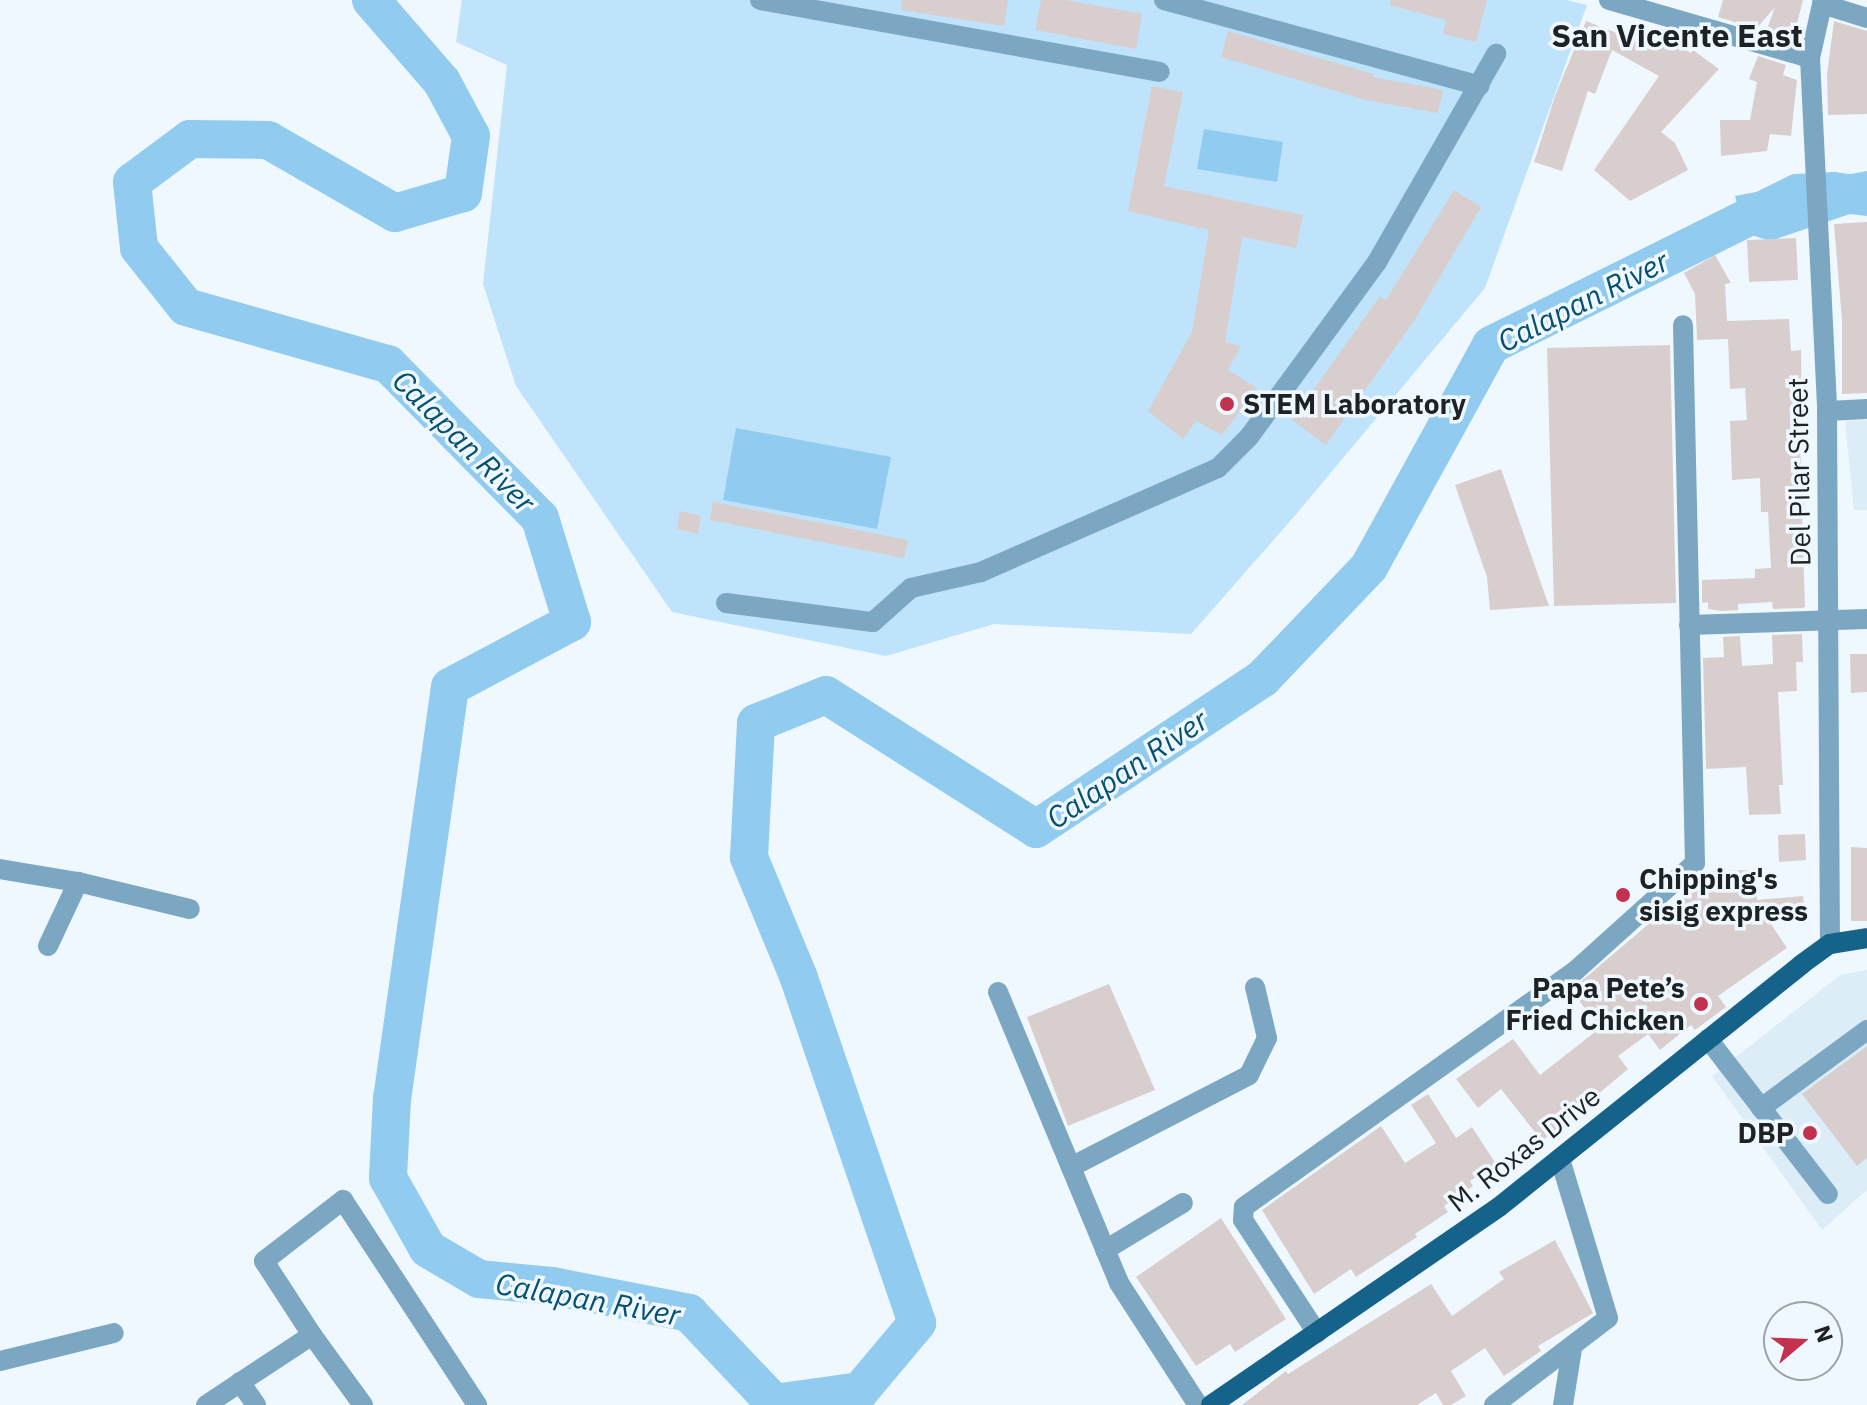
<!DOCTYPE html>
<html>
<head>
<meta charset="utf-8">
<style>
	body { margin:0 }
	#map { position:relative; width:1867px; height:1405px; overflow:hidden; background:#eff8fe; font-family:"IBM Plex Sans",sans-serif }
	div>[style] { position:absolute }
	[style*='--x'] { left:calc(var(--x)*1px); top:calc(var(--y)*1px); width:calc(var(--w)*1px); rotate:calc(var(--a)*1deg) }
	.built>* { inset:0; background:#ddedf8 }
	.green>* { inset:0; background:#bee3fb }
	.water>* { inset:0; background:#91cbf0 }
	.river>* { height:38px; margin:-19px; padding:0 19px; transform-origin:19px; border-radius:19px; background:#91cbf0 }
	.building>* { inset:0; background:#d9cece }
	.minor>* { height:20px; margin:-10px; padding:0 10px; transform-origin:10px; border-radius:10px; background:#7ca7c3 }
	.major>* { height:20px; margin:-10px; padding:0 10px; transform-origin:10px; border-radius:10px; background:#15628a }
	.dots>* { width:22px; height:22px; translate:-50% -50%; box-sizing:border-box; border:4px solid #eff8fe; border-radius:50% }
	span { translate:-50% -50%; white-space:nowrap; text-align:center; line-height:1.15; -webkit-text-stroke:7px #eff8fe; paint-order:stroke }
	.poi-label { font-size:28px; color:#1e2224; font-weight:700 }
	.left { translate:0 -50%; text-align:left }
	.right { translate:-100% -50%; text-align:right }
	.street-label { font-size:28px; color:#1e2224 }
	.water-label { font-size:30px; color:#055073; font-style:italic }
	.quarter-label { font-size:32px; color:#1e2224; font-weight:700 }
	.north { position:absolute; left:1763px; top:1301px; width:80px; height:80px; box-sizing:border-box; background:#eff8fe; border:2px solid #9ba2a7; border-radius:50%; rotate:71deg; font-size:22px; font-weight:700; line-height:32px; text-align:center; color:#1e2224 }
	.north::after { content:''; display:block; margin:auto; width:28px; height:36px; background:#c2314d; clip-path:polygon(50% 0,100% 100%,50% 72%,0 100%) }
</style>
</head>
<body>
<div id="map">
	<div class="built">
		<i style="clip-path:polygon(1867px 420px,1867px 510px,1854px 510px,1845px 421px)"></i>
		<i style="clip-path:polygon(1867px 970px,1867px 1190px,1822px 1230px,1712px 1076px,1840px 975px)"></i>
	</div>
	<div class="green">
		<i style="clip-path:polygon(462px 0,1566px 0,1587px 5px,1485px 288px,1298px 512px,1191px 634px,994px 624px,886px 656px,672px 612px,516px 386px,483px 284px,507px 65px,456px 42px)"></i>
	</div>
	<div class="water">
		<i style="clip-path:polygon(1204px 129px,1283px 142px,1277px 182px,1197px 169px)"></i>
		<i style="clip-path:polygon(1867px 171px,1867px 216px,1850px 214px,1770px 241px,1745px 233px,1735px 196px)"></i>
		<i style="clip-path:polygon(736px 428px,891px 457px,877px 529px,723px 500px)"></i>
	</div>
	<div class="river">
		<i style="--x:371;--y:0;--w:108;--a:49.1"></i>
		<i style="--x:442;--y:82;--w:61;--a:61.8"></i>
		<i style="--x:471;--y:136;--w:58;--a:98"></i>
		<i style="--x:463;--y:193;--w:71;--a:163.6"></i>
		<i style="--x:395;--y:213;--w:146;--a:-150.1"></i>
		<i style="--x:268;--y:140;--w:78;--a:-179.3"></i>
		<i style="--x:190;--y:139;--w:72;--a:143.4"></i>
		<i style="--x:132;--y:182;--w:66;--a:83.9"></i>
		<i style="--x:139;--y:248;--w:75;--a:51.5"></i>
		<i style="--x:186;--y:307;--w:210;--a:15.8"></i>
		<i style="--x:388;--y:364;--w:216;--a:45.4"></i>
		<i style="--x:540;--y:518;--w:109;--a:72.9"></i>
		<i style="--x:572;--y:622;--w:138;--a:152"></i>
		<i style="--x:450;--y:687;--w:415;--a:98"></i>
		<i style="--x:392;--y:1098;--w:80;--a:92.9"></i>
		<i style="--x:388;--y:1178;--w:81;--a:60.6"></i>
		<i style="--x:428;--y:1249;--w:59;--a:30.5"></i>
		<i style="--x:479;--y:1279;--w:73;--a:5.5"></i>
		<i style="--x:552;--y:1286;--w:140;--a:11.1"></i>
		<i style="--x:689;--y:1313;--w:124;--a:46.6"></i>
		<i style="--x:774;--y:1403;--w:87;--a:-7.9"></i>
		<i style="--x:860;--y:1391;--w:89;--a:-50"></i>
		<i style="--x:917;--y:1323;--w:365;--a:-108.9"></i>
		<i style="--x:799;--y:978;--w:131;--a:-112.5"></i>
		<i style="--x:749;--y:857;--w:134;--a:-87"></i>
		<i style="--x:756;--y:723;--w:75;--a:-21.8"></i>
		<i style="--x:826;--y:695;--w:249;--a:32.5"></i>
		<i style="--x:1036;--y:829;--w:273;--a:-33.6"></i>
		<i style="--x:1263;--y:678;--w:153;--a:-46.3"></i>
		<i style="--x:1369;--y:567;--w:253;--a:-61.2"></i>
		<i style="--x:1491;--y:345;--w:342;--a:-26.4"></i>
		<i style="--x:1797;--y:193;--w:36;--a:-3"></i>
		<i style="--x:1833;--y:191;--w:34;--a:8"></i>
	</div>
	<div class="building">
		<i style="clip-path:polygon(902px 0,1008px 0,1004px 26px,901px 10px)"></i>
		<i style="clip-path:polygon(1041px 0,1066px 0,1142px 14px,1136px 49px,1035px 30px)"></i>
		<i style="clip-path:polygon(1391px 0,1487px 0,1476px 42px,1443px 34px,1446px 20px,1390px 5px)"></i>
		<i style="clip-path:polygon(1723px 0,1803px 0,1793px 39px,1766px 32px,1775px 7px,1756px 29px,1718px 17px)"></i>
		<i style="clip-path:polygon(1586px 21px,1635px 40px,1643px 26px,1691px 53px,1693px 50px,1719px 69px,1661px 132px,1675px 143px,1688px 170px,1630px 201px,1594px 170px,1659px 76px,1612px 50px,1595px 94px,1588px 91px,1562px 171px,1534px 162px,1555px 96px)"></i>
		<i style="clip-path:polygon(1834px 21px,1867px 31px,1867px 114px,1828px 115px,1827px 74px)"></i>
		<i style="clip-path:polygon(1228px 31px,1373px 74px,1373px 77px,1443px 90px,1438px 113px,1366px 100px,1221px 57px)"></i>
		<i style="clip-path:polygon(1758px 56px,1786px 65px,1783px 75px,1797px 80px,1791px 136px,1770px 134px,1767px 151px,1721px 156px,1720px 120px,1750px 120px,1757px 82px,1749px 79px)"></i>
		<i style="clip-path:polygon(1152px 86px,1183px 92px,1164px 186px,1303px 215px,1296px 248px,1242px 237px,1225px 342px,1241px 346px,1228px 370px,1257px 388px,1222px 435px,1196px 421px,1183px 439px,1148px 411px,1192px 332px,1209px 230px,1128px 211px)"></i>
		<i style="clip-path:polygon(1454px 190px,1481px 207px,1414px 321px,1326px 445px,1292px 420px,1380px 296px,1386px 300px)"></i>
		<i style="clip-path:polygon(1867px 222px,1867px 393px,1842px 394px,1842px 320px,1834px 224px)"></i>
		<i style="clip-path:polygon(1796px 238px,1798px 280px,1749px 282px,1747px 240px)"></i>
		<i style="clip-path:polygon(1715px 255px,1731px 283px,1725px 284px,1727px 321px,1789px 319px,1791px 351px,1801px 350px,1802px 416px,1797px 417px,1805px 510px,1802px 510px,1805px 607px,1801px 608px,1773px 609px,1772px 602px,1738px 604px,1738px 610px,1722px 611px,1708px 609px,1708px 602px,1702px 603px,1702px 580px,1755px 578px,1755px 569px,1771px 568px,1768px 512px,1761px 512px,1760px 478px,1732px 480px,1730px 421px,1747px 420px,1745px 388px,1730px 389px,1728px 339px,1697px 340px,1695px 294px,1684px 273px)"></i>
		<i style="clip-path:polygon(1670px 345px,1676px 603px,1554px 606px,1547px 348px)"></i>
		<i style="clip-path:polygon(1501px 469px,1549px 606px,1490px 610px,1487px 577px,1455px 485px)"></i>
		<i style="clip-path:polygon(713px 502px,908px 540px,904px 558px,710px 520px)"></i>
		<i style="clip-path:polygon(680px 511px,701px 516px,698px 534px,677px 529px)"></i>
		<i style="clip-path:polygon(1802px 634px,1803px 662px,1796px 662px,1797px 691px,1778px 692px,1783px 785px,1779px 785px,1781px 814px,1749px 815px,1746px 767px,1706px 769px,1703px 658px,1724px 657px,1723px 637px,1740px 636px,1742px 666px,1773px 664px,1772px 635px)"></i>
		<i style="clip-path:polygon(1850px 654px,1867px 654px,1867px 692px,1851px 693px)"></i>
		<i style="clip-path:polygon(1805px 834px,1806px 860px,1779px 862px,1778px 835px)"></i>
		<i style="clip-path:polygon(1851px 847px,1867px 848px,1867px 921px,1851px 921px)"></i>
		<i style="clip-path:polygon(1757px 870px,1757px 900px,1803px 896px,1805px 915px,1767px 918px,1787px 948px,1718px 996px,1726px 1007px,1695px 1030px,1691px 1025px,1660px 1050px,1648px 1034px,1618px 1056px,1628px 1069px,1542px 1141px,1501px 1089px,1478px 1108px,1456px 1079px,1513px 1039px,1540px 1075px,1600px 1028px,1571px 990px,1711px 871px)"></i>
		<i style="clip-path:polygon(1109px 984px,1155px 1090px,1068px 1126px,1027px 1017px)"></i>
		<i style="clip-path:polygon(1867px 1046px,1867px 1158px,1857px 1166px,1802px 1094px)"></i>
		<i style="clip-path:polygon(1428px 1094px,1456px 1138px,1472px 1127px,1496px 1164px,1470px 1181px,1473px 1186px,1444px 1206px,1448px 1212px,1415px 1234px,1417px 1237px,1356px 1277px,1351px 1269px,1314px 1294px,1262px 1210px,1381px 1126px,1405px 1163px,1436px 1143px,1411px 1105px)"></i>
		<i style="clip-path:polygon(1221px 1218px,1286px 1319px,1235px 1352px,1230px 1344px,1196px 1366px,1136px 1277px)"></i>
		<i style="clip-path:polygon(1555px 1240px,1593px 1313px,1538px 1346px,1541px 1351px,1504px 1376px,1485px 1348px,1451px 1371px,1466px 1396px,1451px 1405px,1443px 1405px,1436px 1393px,1417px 1405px,1242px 1405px,1286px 1371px,1288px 1374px,1431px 1284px,1452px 1316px,1504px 1279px,1499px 1272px)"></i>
	</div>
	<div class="minor">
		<i style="--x:760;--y:0;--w:406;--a:10.2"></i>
		<i style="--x:1164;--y:0;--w:327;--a:15.2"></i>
		<i style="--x:1609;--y:0;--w:209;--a:16.1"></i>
		<i style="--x:1823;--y:0;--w:59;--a:102.6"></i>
		<i style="--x:1810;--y:58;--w:353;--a:87.2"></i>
		<i style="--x:1827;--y:411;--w:533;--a:89.68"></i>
		<i style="--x:1822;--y:4;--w:47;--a:17.3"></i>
		<i style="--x:1827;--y:411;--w:40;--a:-2.9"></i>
		<i style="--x:726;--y:603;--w:148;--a:7.4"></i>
		<i style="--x:873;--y:622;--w:51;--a:-41.8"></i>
		<i style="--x:911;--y:588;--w:72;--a:-12.9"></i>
		<i style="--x:981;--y:572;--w:259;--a:-23.7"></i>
		<i style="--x:1218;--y:468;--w:44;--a:-45"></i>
		<i style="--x:1249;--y:437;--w:217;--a:-53.8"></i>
		<i style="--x:1377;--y:262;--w:240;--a:-60.2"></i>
		<i style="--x:1689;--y:625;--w:178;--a:-1.9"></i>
		<i style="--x:0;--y:869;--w:79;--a:9.5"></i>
		<i style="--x:78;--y:882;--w:115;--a:13.6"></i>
		<i style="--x:48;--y:946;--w:71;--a:-64.9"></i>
		<i style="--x:998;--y:992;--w:315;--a:67.4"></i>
		<i style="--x:1119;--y:1283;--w:145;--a:57.1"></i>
		<i style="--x:1708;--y:1039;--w:196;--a:52.3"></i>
		<i style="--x:1761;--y:1108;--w:132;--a:-36.3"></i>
		<i style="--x:1071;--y:1167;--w:200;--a:-27.3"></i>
		<i style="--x:1249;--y:1075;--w:41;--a:-64.1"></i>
		<i style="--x:1267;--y:1038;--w:52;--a:-103.2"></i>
		<i style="--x:1105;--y:1250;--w:91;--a:-31.1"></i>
		<i style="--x:1317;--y:1333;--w:135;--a:-123.2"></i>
		<i style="--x:1243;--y:1220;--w:13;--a:-86"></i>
		<i style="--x:1244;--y:1207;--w:405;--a:-35.5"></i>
		<i style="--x:1574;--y:972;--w:163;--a:-42"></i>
		<i style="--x:1695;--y:863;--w:538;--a:-91.28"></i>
		<i style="--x:0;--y:1361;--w:117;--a:-13.8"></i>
		<i style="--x:240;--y:1382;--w:28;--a:55"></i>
		<i style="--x:206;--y:1405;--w:127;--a:-33.4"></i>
		<i style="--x:363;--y:1405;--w:87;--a:-126.1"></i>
		<i style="--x:312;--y:1335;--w:88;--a:-123"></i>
		<i style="--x:264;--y:1261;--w:100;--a:-37.7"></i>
		<i style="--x:343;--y:1200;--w:245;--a:56.8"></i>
		<i style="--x:1494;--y:1405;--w:143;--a:-37.3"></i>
		<i style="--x:1608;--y:1318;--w:166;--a:-106.8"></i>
		<i style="--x:1563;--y:1405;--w:57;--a:-80.9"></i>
	</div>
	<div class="major">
		<i style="--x:1211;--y:1405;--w:349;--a:-34.5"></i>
		<i style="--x:1499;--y:1207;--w:388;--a:-38.7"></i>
		<i style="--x:1802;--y:964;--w:34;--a:-36"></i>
		<i style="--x:1830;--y:944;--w:37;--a:-9"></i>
	</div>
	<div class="dots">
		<i style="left:1227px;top:404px;background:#c2314d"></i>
		<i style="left:1623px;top:895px;background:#c2314d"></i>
		<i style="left:1701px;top:1004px;background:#c2314d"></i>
		<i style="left:1810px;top:1133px;background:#c2314d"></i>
	</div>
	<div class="poi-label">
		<span class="left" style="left:1243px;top:404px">STEM Laboratory</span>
		<span class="left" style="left:1639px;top:895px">Chipping's<br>sisig express</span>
		<span class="right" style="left:1685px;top:1004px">Papa Pete’s<br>Fried Chicken</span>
		<span class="right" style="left:1794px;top:1133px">DBP</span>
	</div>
	<div class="street-label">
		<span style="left:1799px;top:472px;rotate:-91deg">Del Pilar Street</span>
		<span style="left:1524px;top:1149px;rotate:-38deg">M. Roxas Drive</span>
	</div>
	<div class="water-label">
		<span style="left:1583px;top:301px;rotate:-27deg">Calapan River</span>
		<span style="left:464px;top:441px;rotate:45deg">Calapan River</span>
		<span style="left:1127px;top:769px;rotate:-34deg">Calapan River</span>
		<span style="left:588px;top:1299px;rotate:10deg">Calapan River</span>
	</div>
	<div class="quarter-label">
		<span style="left:1677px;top:35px">San Vicente East</span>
	</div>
	<div class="north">N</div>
</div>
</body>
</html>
